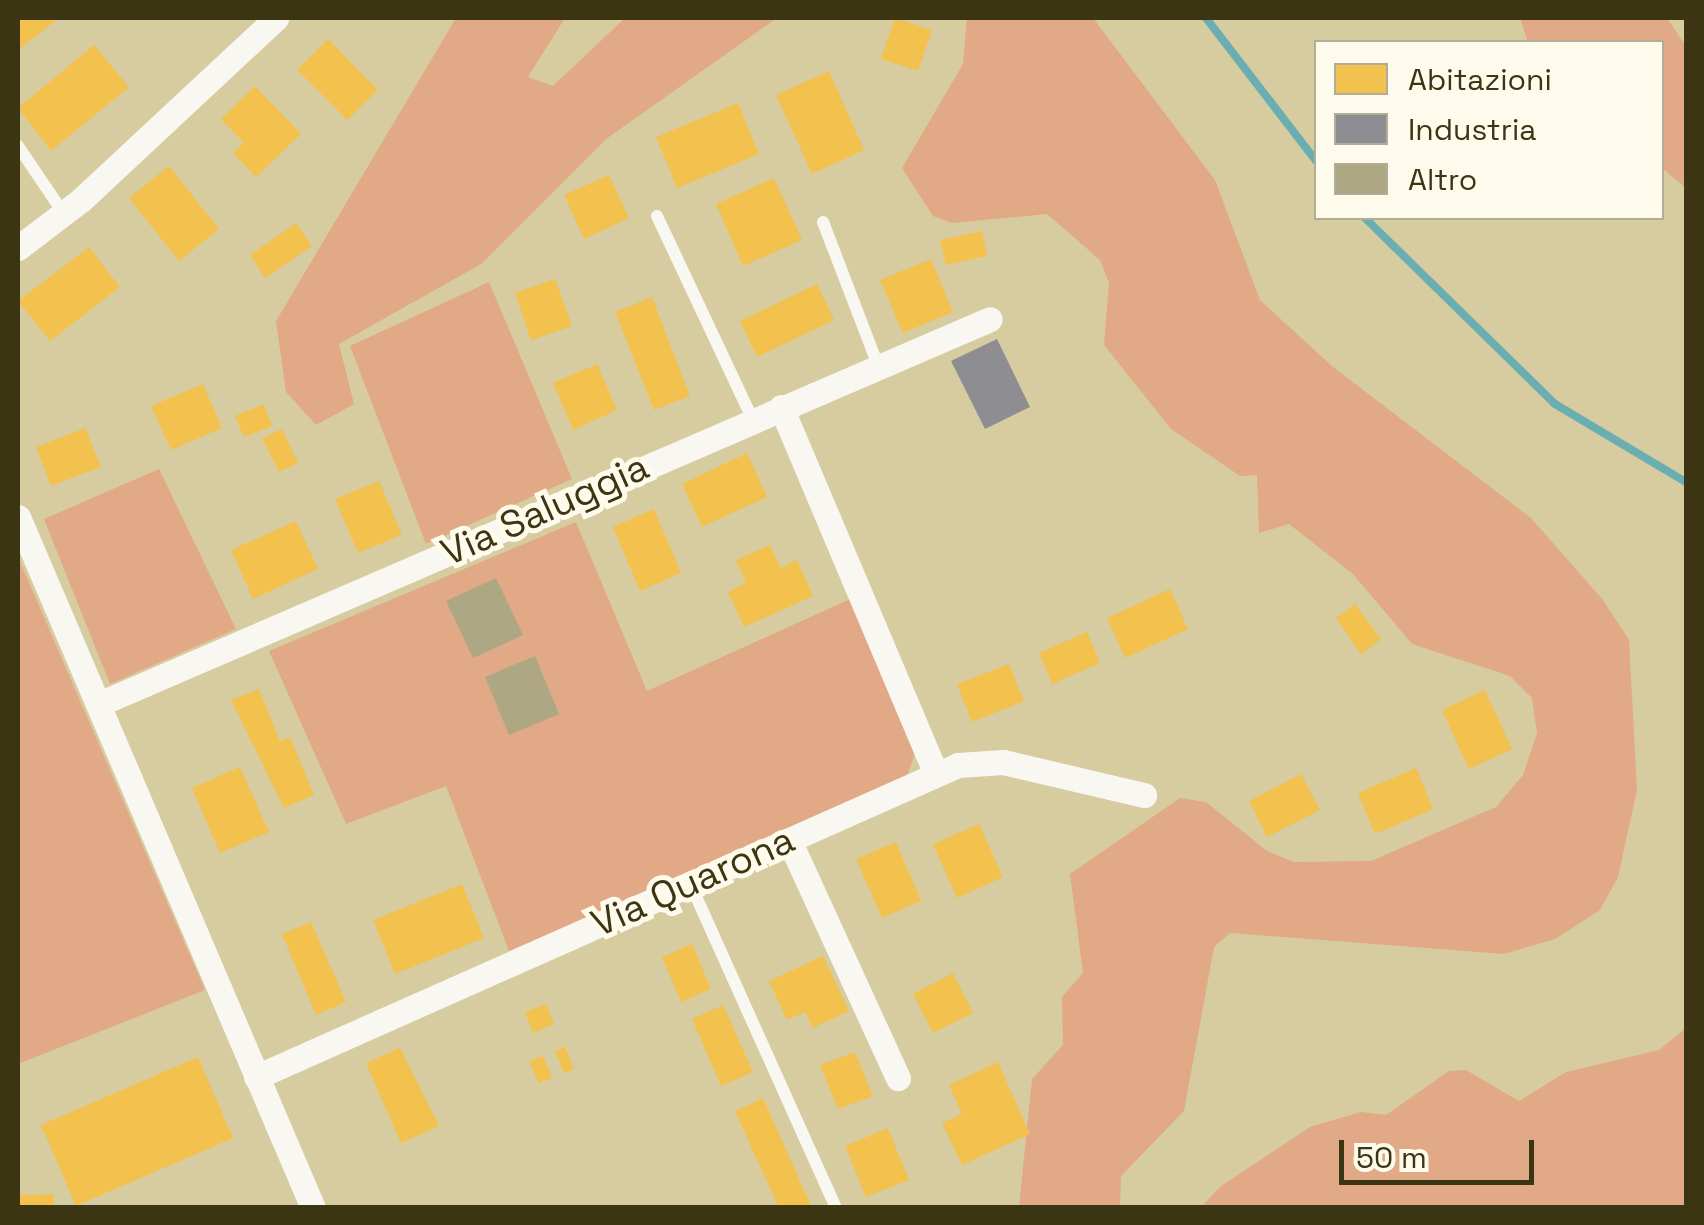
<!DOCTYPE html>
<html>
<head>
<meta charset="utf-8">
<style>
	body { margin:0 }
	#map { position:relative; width:1704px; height:1225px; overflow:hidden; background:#d6cca0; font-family:"Space Grotesk",sans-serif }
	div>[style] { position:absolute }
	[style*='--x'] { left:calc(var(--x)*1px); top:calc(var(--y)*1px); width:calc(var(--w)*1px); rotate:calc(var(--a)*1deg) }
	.green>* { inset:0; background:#e2a986 }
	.homes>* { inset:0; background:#f2c14e }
	.industry>* { inset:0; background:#8d8d92 }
	.stream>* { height:8px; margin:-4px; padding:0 4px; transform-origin:4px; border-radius:4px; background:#6aaeb2 }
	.building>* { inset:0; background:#aea783 }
	.lane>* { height:12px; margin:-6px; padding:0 6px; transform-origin:6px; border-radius:6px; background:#f9f7f1 }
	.street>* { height:25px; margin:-12.5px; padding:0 12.5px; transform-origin:12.5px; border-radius:12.5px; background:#f9f7f1 }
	span { translate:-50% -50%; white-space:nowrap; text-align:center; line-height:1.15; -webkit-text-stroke:10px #fefbec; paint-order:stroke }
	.street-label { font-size:38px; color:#3c3513 }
	.frame { position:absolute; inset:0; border:20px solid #3c3513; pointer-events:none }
	.legend { position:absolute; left:1314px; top:40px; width:350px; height:180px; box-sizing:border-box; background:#fefbec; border:2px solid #b0ac95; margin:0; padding:12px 18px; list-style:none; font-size:30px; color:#3c3513 }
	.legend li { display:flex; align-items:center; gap:20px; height:50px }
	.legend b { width:50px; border:2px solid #b0ac95 }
	.scale { position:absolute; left:1339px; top:1140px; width:195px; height:45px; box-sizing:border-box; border:5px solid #3c3513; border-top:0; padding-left:12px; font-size:30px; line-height:35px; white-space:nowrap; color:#3c3513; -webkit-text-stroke:8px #fefbec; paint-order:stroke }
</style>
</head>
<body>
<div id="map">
	<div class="green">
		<i style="clip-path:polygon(456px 18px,565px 18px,528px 77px,553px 86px,625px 18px,777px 18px,606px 139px,481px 264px,339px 344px,354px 404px,316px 425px,286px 392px,276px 321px)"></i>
		<i style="clip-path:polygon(967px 18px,1093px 18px,1215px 180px,1260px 300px,1333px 367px,1531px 518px,1603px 600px,1629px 640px,1637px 790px,1618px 877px,1600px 910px,1555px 939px,1504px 954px,1230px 933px,1214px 947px,1184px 1111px,1121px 1176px,1120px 1207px,1019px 1207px,1032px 1079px,1063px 1045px,1062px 997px,1083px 973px,1070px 874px,1180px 798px,1206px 802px,1267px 851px,1294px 862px,1371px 861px,1496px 807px,1523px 775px,1537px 733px,1532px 698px,1510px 676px,1412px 644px,1353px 574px,1289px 524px,1259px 533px,1257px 475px,1240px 476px,1171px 429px,1104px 345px,1109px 283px,1100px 260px,1047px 214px,952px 223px,933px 216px,902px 168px,963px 64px)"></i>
		<i style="clip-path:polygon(1520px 18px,1667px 18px,1686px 46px,1686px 188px,1662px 168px,1662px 42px,1528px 42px)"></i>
		<i style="clip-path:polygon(489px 282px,572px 479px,426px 544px,350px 346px)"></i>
		<i style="clip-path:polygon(159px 469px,236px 629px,110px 684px,44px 519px)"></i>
		<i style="clip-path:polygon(576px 522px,647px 691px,850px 599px,916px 750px,907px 776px,509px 951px,446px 786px,346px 824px,269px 651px)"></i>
		<i style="clip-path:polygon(18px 557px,205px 990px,18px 1064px)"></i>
		<i style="clip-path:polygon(1686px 1028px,1686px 1207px,1201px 1207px,1221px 1186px,1310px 1127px,1361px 1112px,1386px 1115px,1449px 1071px,1466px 1070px,1519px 1101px,1566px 1072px,1659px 1050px)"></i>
	</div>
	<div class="homes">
		<i style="clip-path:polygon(18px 18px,59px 18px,18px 50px)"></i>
		<i style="clip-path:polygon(895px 18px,932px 30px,918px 71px,881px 59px)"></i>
		<i style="clip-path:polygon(328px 39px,378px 90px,347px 120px,297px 70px)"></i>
		<i style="clip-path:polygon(94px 45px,129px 87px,51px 151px,18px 108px)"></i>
		<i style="clip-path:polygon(829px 71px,864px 150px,812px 174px,776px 95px)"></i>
		<i style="clip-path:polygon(255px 86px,301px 134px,256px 177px,233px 153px,244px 143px,221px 119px)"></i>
		<i style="clip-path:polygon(738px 103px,759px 154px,677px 188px,656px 137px)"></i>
		<i style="clip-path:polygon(169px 166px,219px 229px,179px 261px,129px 198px)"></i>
		<i style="clip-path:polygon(609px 175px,629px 218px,584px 239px,564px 195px)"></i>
		<i style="clip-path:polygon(774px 178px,802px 240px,743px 266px,716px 204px)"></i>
		<i style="clip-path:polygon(296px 223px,312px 246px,265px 278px,250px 255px)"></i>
		<i style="clip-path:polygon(982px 231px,987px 256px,946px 265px,940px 240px)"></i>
		<i style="clip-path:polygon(89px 247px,120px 287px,50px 341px,18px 301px)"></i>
		<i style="clip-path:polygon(931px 259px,953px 312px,903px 333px,880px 280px)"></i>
		<i style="clip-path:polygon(555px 279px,572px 326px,531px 340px,515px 293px)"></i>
		<i style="clip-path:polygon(817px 284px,834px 320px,757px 357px,740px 321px)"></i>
		<i style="clip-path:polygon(652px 297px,690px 396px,654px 410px,615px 312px)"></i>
		<i style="clip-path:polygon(597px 364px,617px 410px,573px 430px,553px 383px)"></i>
		<i style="clip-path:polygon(203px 384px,222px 428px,171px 450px,151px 406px)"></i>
		<i style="clip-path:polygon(264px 404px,272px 426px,244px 437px,235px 416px)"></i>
		<i style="clip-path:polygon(85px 428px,101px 467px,51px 486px,36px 447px)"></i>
		<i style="clip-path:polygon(282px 429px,298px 463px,279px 472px,262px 438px)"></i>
		<i style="clip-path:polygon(747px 453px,767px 497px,702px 527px,682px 484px)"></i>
		<i style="clip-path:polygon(379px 481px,402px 535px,358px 553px,335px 499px)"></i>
		<i style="clip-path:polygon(654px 509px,681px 573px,640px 591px,613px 527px)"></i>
		<i style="clip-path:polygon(296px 521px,318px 569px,253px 599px,231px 550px)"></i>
		<i style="clip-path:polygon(770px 545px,781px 568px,797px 560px,813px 596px,744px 627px,728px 592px,746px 583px,736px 560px)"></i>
		<i style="clip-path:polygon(1170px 589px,1188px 629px,1125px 658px,1107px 618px)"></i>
		<i style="clip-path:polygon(1355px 604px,1381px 639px,1361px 654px,1336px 618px)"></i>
		<i style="clip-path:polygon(1087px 632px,1100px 663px,1052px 684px,1039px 653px)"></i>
		<i style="clip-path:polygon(1009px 664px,1024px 701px,972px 722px,957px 684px)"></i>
		<i style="clip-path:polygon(259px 689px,280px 741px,290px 737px,314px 795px,284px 808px,231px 700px)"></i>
		<i style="clip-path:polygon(1485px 690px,1512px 749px,1469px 769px,1442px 710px)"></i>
		<i style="clip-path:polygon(240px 767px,269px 832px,220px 853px,192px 788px)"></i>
		<i style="clip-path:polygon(1416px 768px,1433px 809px,1375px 834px,1358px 793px)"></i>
		<i style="clip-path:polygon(1301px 774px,1320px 810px,1267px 837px,1249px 801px)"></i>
		<i style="clip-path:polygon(979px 824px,1003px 877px,957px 898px,933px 844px)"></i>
		<i style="clip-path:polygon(896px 842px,921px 901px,882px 918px,856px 859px)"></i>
		<i style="clip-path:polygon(462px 884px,484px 938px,395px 974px,373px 920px)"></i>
		<i style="clip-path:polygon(311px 922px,346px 1002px,316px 1015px,282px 934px)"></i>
		<i style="clip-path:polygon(692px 944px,711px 989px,681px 1002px,662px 957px)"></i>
		<i style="clip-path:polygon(823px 956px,849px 1011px,813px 1028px,805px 1012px,787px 1020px,769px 981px)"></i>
		<i style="clip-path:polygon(953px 973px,973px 1013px,933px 1033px,913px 994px)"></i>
		<i style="clip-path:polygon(546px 1004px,554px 1024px,533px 1033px,525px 1012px)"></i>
		<i style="clip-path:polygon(723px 1005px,753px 1072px,721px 1086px,692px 1019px)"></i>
		<i style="clip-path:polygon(565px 1047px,574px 1069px,564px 1073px,555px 1051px)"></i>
		<i style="clip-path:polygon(400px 1048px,439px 1126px,401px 1143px,366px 1063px)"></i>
		<i style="clip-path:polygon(855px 1052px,873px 1096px,838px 1109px,820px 1065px)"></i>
		<i style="clip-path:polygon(543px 1056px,552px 1078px,539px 1083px,529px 1061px)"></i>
		<i style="clip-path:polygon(198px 1057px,233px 1138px,76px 1206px,41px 1125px)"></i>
		<i style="clip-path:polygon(998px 1062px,1030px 1134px,962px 1165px,942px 1123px,962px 1114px,949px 1085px)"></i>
		<i style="clip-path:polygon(763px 1098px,812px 1208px,779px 1208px,735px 1111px)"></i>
		<i style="clip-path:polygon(888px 1128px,909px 1180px,866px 1197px,845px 1146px)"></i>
		<i style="clip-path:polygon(53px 1194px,54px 1208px,18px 1208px,18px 1195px)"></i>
	</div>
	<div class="industry">
		<i style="clip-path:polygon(997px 339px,1030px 407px,985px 429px,951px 361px)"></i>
	</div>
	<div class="stream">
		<i style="--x:1206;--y:18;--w:180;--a:52.4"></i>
		<i style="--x:1365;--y:218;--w:266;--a:44.4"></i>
		<i style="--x:1555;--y:404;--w:152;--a:30.8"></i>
	</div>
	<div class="building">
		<i style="clip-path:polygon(496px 578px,523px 635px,473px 658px,446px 601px)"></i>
		<i style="clip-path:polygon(535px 656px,559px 714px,509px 735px,485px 677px)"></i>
	</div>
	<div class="lane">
		<i style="--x:18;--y:146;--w:82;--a:55.9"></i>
		<i style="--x:657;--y:216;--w:225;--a:64.8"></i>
		<i style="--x:823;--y:222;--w:153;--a:69"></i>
		<i style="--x:690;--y:883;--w:356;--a:65.8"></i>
	</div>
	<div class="street">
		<i style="--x:18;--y:248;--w:79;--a:-37.3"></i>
		<i style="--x:81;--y:200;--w:267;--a:-43"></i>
		<i style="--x:781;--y:407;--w:398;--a:67.1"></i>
		<i style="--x:18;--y:517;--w:751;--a:66.88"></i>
		<i style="--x:101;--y:703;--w:968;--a:-23.36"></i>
		<i style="--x:789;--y:840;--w:262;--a:65.4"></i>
		<i style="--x:256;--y:1077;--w:768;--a:-23.96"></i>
		<i style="--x:958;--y:765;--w:45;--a:-3.8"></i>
		<i style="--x:1003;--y:762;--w:145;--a:13.2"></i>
	</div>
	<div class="street-label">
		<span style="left:545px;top:510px;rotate:-24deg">Via Saluggia</span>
		<span style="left:693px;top:882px;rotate:-24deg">Via Quarona</span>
	</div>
	<div class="frame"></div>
	<ul class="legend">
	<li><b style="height:28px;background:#f2c14e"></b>Abitazioni</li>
	<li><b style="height:28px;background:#8d8d92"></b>Industria</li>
	<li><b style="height:28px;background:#aea783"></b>Altro</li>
	</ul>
	<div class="scale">50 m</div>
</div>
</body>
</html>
